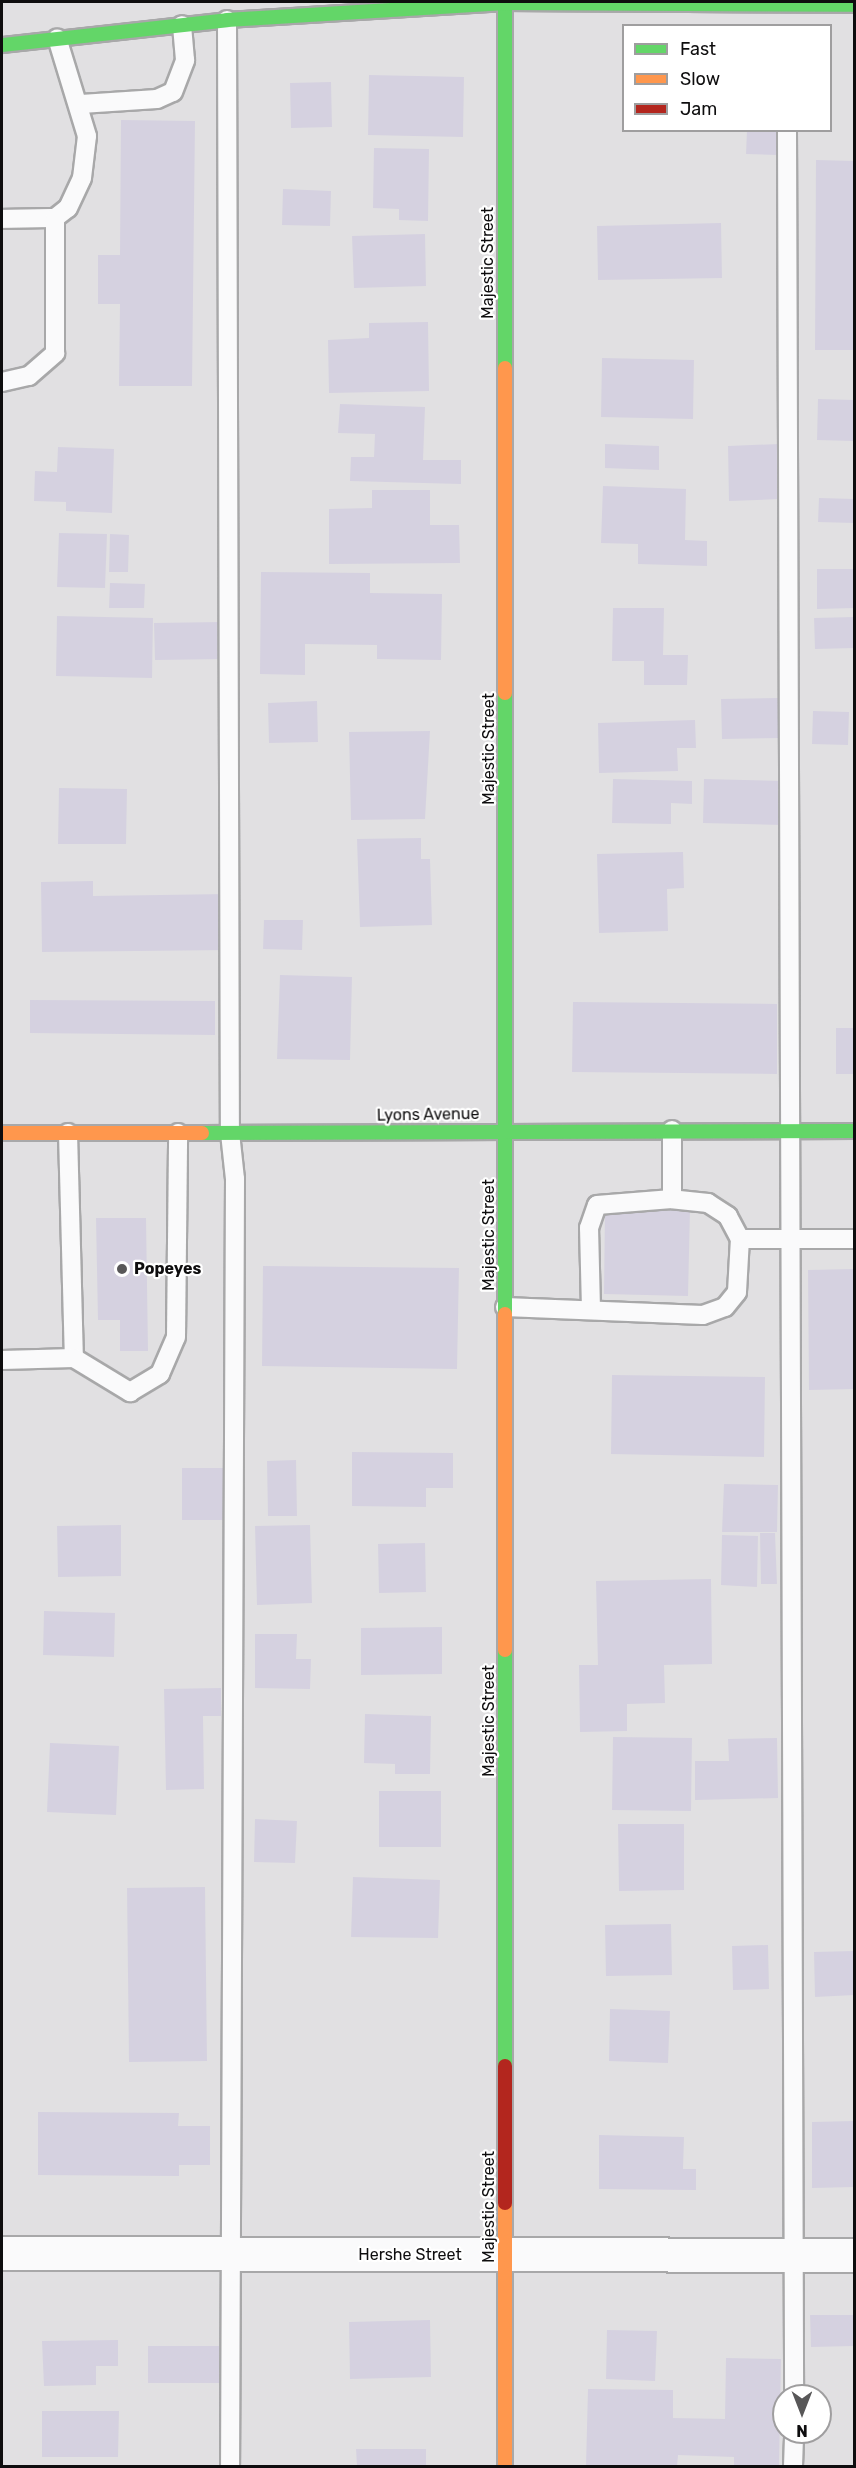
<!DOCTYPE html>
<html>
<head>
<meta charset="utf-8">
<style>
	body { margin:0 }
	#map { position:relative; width:856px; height:2468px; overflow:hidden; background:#e1e0e2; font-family:Rubik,sans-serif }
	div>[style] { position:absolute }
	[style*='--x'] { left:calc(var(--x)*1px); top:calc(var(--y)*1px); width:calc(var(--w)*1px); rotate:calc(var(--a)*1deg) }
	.building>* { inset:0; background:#d5d1e0 }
	.roads { filter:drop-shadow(2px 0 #a8a8a9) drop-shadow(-2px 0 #a8a8a9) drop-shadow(0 2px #a8a8a9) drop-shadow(0 -2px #a8a8a9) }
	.lane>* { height:18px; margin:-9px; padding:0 9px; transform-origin:9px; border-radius:9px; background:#fafafb }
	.street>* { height:33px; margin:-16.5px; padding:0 16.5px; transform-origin:16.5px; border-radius:16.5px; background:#fafafb }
	.fast>* { height:14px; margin:-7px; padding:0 7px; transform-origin:7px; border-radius:7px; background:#63d668 }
	.slow>* { height:14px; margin:-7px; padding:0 7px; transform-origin:7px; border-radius:7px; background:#ff974d }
	.jam>* { height:14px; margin:-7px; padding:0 7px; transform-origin:7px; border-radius:7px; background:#b3261e }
	.dots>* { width:16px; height:16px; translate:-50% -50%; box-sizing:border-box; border:3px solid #fff; border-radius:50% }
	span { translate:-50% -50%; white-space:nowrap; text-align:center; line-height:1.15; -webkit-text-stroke:4.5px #fff; paint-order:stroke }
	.street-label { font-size:16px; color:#0e0d0e }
	.poi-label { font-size:16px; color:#0e0d0e; font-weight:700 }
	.left { translate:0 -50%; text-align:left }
	.frame { position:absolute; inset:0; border:3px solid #0e0d0e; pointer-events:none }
	.legend { position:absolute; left:622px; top:24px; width:210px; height:108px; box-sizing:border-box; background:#fff; border:2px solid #9f9e9f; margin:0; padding:8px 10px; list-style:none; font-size:18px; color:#0e0d0e }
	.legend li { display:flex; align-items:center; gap:12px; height:30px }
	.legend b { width:30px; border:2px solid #9f9e9f }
	.north { position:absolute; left:772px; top:2384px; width:60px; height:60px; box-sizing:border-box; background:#fff; border:2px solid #9f9e9f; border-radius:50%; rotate:180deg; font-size:16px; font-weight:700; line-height:24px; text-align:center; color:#0e0d0e }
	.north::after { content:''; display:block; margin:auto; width:21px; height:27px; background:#585758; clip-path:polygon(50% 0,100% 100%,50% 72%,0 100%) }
</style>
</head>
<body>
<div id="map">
	<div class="building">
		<i style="clip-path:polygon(369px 75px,464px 77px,463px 137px,368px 135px)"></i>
		<i style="clip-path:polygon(331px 82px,332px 127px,291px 128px,290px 83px)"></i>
		<i style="clip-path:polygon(121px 120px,195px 121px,192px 386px,119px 386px,120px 304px,98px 304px,98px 255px,120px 255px)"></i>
		<i style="clip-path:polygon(747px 130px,779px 130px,778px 155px,746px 154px)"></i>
		<i style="clip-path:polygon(374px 148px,429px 149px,428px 221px,399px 220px,399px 209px,373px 208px)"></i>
		<i style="clip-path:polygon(816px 160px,854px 161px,854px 350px,815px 350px)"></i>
		<i style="clip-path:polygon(283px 189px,331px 191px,330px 226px,282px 225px)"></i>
		<i style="clip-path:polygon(721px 223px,722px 278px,598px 280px,597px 226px)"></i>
		<i style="clip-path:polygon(425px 234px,426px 286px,354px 288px,352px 236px)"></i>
		<i style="clip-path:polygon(428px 322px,429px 391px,329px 393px,328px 340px,369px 338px,369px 323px)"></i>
		<i style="clip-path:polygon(602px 358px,694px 360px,693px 419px,601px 417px)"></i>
		<i style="clip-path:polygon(818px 399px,854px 400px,854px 441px,817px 440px)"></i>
		<i style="clip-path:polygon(340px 404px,425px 407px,423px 460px,461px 460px,461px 484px,350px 481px,351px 457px,374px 457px,375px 434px,338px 433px)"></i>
		<i style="clip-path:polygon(605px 444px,659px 446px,659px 470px,605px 468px)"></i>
		<i style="clip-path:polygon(779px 444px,780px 499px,729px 501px,728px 446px)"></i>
		<i style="clip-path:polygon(58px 447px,114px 449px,112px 513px,66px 511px,66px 502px,34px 501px,35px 471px,57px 472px)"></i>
		<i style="clip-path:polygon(603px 486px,686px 489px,685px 540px,707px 541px,707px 566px,638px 564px,638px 544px,601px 543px)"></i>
		<i style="clip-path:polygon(372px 490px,430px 490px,430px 525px,459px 525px,460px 563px,329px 564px,329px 509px,372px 508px)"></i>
		<i style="clip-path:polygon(819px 498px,854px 499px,854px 523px,818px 522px)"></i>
		<i style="clip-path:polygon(59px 533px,107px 534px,105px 588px,57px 587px)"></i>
		<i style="clip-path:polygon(110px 534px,129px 535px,128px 572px,109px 572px)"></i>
		<i style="clip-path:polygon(817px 569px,854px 569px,854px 608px,817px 609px)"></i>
		<i style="clip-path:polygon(261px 572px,370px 573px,370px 593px,442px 594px,441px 660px,377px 659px,377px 645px,305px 644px,305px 675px,260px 674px)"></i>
		<i style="clip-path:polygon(110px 583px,145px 584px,144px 608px,109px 608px)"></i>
		<i style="clip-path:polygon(613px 608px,664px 608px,663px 655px,688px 655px,687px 685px,644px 685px,644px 661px,612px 661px)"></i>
		<i style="clip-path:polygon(57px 616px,153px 618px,152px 678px,56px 676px)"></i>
		<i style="clip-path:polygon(854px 617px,854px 648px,815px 649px,814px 618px)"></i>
		<i style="clip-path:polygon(222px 622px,223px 659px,155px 660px,154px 623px)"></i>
		<i style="clip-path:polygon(779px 698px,780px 738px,722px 739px,721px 699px)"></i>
		<i style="clip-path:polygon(317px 701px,318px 742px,269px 743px,268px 703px)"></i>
		<i style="clip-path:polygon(813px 711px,849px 712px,848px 745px,812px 744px)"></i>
		<i style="clip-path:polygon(695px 720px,696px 748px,677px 748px,678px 771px,599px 773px,598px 723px)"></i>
		<i style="clip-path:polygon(430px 731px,425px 819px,351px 820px,349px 732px)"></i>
		<i style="clip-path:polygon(613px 779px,692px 781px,692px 804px,671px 803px,671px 824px,612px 823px)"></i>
		<i style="clip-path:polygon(704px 779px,784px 781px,783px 825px,703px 823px)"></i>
		<i style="clip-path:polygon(59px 788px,127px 789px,126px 844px,58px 844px)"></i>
		<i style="clip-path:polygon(421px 838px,421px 859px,430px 859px,432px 925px,360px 927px,357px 839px)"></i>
		<i style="clip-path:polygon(683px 852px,684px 888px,667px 889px,668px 931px,599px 933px,597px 854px)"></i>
		<i style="clip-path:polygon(93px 881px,93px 896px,228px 894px,229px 950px,42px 952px,41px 882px)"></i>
		<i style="clip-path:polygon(264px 920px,303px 920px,302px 950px,263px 949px)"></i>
		<i style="clip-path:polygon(280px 975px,352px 977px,350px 1060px,277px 1059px)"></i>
		<i style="clip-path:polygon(30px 1000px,215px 1001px,215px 1035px,30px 1033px)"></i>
		<i style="clip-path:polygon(573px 1002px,777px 1004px,777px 1074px,572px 1072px)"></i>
		<i style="clip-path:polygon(836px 1028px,854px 1028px,854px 1074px,836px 1074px)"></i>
		<i style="clip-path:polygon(605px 1208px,690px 1210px,688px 1296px,604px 1294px)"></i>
		<i style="clip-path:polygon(96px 1218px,146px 1218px,148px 1351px,120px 1351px,120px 1320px,98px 1320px)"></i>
		<i style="clip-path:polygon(263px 1266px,459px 1268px,457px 1369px,262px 1366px)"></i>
		<i style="clip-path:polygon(854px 1269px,854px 1389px,809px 1390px,808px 1270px)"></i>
		<i style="clip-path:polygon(612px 1375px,765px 1377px,764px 1457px,611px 1454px)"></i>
		<i style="clip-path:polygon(352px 1452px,453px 1453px,453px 1488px,426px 1488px,426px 1507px,352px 1506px)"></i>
		<i style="clip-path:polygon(296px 1460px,297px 1516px,268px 1516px,267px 1461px)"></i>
		<i style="clip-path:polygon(182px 1468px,224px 1468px,224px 1520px,182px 1520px)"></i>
		<i style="clip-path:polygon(724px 1484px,778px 1485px,777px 1532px,722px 1532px)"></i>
		<i style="clip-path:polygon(121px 1525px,121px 1576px,58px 1577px,57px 1526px)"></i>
		<i style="clip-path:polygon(310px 1525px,312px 1603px,257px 1605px,255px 1526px)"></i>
		<i style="clip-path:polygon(760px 1533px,775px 1533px,777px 1584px,761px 1584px)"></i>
		<i style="clip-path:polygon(722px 1535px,758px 1536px,757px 1587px,721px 1585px)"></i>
		<i style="clip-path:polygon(425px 1543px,426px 1592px,379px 1593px,378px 1544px)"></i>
		<i style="clip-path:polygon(711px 1579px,712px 1664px,664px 1665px,665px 1703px,627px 1704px,627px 1731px,580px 1732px,579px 1665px,598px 1665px,596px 1581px)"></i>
		<i style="clip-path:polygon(44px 1611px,115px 1613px,114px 1657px,43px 1655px)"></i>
		<i style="clip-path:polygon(442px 1627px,442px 1674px,361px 1675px,361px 1628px)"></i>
		<i style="clip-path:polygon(255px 1634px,297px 1634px,296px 1659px,311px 1659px,310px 1689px,255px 1688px)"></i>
		<i style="clip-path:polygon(221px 1688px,221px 1716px,203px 1716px,204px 1789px,166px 1790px,164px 1689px)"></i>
		<i style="clip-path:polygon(365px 1714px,431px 1716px,430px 1774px,395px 1774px,395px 1764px,364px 1763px)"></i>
		<i style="clip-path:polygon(613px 1737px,692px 1738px,691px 1811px,612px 1810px)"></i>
		<i style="clip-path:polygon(777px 1738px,778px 1798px,695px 1800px,695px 1761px,729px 1761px,728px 1739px)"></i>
		<i style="clip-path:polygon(50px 1743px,119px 1746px,116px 1815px,47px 1812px)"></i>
		<i style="clip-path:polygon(379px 1791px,441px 1791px,441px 1847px,379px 1847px)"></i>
		<i style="clip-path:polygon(255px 1819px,297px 1821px,295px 1863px,254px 1862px)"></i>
		<i style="clip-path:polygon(618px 1824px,684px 1824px,684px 1890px,619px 1891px)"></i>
		<i style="clip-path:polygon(353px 1877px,440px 1880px,438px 1938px,351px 1937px)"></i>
		<i style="clip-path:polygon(205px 1887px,207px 2061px,129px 2062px,127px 1888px)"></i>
		<i style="clip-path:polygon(671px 1924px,672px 1975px,606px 1976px,605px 1925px)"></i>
		<i style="clip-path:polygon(768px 1945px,769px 1989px,733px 1990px,732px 1946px)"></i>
		<i style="clip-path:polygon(854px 1951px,854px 1995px,815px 1997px,814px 1952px)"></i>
		<i style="clip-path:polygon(610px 2009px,670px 2011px,668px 2063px,609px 2061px)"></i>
		<i style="clip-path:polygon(38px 2112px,179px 2113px,178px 2126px,210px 2126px,210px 2165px,179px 2165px,179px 2176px,38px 2175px)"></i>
		<i style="clip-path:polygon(854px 2121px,854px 2187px,812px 2188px,812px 2122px)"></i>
		<i style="clip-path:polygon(599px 2135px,684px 2137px,683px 2169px,696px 2169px,696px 2190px,599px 2189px)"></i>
		<i style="clip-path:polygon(810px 2315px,854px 2315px,854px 2346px,811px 2347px)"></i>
		<i style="clip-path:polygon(430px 2320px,431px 2377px,350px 2379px,349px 2322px)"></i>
		<i style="clip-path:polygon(607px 2330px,657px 2331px,655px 2381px,606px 2379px)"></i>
		<i style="clip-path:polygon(118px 2340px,118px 2366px,96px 2366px,96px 2385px,44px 2386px,42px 2341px)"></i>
		<i style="clip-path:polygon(148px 2346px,219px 2346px,219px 2383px,148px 2383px)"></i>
		<i style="clip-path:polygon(726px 2358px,781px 2359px,779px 2466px,734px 2466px,734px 2457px,678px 2455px,677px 2466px,586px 2466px,588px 2389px,673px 2390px,673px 2418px,725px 2419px)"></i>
		<i style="clip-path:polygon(42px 2411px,119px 2411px,118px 2457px,42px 2457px)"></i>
		<i style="clip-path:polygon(356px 2449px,426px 2449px,426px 2466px,357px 2466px)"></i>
	</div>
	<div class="roads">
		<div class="lane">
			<i style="--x:227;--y:20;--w:1113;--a:89.85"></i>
			<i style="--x:230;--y:1133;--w:46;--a:83.8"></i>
			<i style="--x:235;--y:1179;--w:1287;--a:90.22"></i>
			<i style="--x:81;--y:104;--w:76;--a:-3.8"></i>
			<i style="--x:157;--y:99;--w:17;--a:-24"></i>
			<i style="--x:173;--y:92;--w:34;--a:-69"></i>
			<i style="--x:185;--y:60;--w:35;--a:-95"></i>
			<i style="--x:787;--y:130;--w:2266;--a:89.82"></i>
			<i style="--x:2;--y:219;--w:53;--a:-1.1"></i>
			<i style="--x:2;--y:382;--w:28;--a:-13"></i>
			<i style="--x:29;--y:376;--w:35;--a:-41"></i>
			<i style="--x:55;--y:353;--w:135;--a:-90"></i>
			<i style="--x:55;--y:218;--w:16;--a:-38"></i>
			<i style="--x:68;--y:208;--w:33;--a:-65"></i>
			<i style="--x:82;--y:178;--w:42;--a:-83.2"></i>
			<i style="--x:87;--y:136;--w:102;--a:-107"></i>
			<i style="--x:68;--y:1133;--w:225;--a:88.5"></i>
			<i style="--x:740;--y:1239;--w:114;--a:0"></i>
			<i style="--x:505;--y:1307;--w:198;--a:2.3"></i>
			<i style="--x:703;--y:1315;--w:23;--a:-20"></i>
			<i style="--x:725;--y:1307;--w:19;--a:-51"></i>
			<i style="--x:737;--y:1292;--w:53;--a:-86.8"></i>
			<i style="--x:740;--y:1239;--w:26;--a:-118"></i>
			<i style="--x:728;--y:1216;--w:24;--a:-147"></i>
			<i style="--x:708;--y:1203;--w:36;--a:-174"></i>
			<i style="--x:672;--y:1199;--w:69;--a:-90"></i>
			<i style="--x:591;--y:1309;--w:81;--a:-91.4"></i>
			<i style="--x:589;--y:1228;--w:24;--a:-71"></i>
			<i style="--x:597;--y:1205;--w:75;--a:-4.6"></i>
			<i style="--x:2;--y:1360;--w:72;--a:-1.6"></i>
			<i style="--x:74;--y:1358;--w:66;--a:31.3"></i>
			<i style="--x:130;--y:1392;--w:35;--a:-31"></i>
			<i style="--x:160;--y:1374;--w:40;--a:-66.6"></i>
			<i style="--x:176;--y:1337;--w:204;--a:-89.4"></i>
			<i style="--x:793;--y:2466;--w:34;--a:-88"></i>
		</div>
		<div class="street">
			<i style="--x:2;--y:2253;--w:852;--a:0.13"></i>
		</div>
		<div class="fast">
			<i style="--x:505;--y:3;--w:365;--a:90"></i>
			<i style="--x:2;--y:45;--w:226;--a:-6.3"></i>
			<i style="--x:227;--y:20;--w:279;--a:-3.5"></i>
			<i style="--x:505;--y:3;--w:349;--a:0.3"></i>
			<i style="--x:505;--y:693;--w:621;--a:90"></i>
			<i style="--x:202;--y:1133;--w:652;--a:-0.18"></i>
			<i style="--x:505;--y:1650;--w:416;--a:90"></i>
		</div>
		<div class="slow">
			<i style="--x:505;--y:368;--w:325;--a:90"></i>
			<i style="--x:2;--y:1133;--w:200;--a:0"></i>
			<i style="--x:505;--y:1314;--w:336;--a:90"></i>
			<i style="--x:505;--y:2203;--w:263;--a:90"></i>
		</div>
		<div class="jam">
			<i style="--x:505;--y:2066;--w:137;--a:90"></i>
		</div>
	</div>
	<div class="dots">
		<i style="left:122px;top:1269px;background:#585758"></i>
	</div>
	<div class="street-label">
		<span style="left:488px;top:263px;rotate:-90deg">Majestic Street</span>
		<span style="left:489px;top:749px;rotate:-90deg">Majestic Street</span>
		<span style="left:428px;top:1115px;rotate:-1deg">Lyons Avenue</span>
		<span style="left:489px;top:1235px;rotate:-90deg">Majestic Street</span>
		<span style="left:489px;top:1721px;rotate:-90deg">Majestic Street</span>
		<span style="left:489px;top:2207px;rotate:-90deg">Majestic Street</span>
		<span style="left:410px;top:2255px">Hershe Street</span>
	</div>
	<div class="poi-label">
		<span class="left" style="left:134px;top:1269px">Popeyes</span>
	</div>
	<div class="frame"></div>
	<ul class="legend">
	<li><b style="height:8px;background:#63d668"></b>Fast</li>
	<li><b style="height:8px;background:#ff974d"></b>Slow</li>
	<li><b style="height:8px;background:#b3261e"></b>Jam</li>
	</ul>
	<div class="north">N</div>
</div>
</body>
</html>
